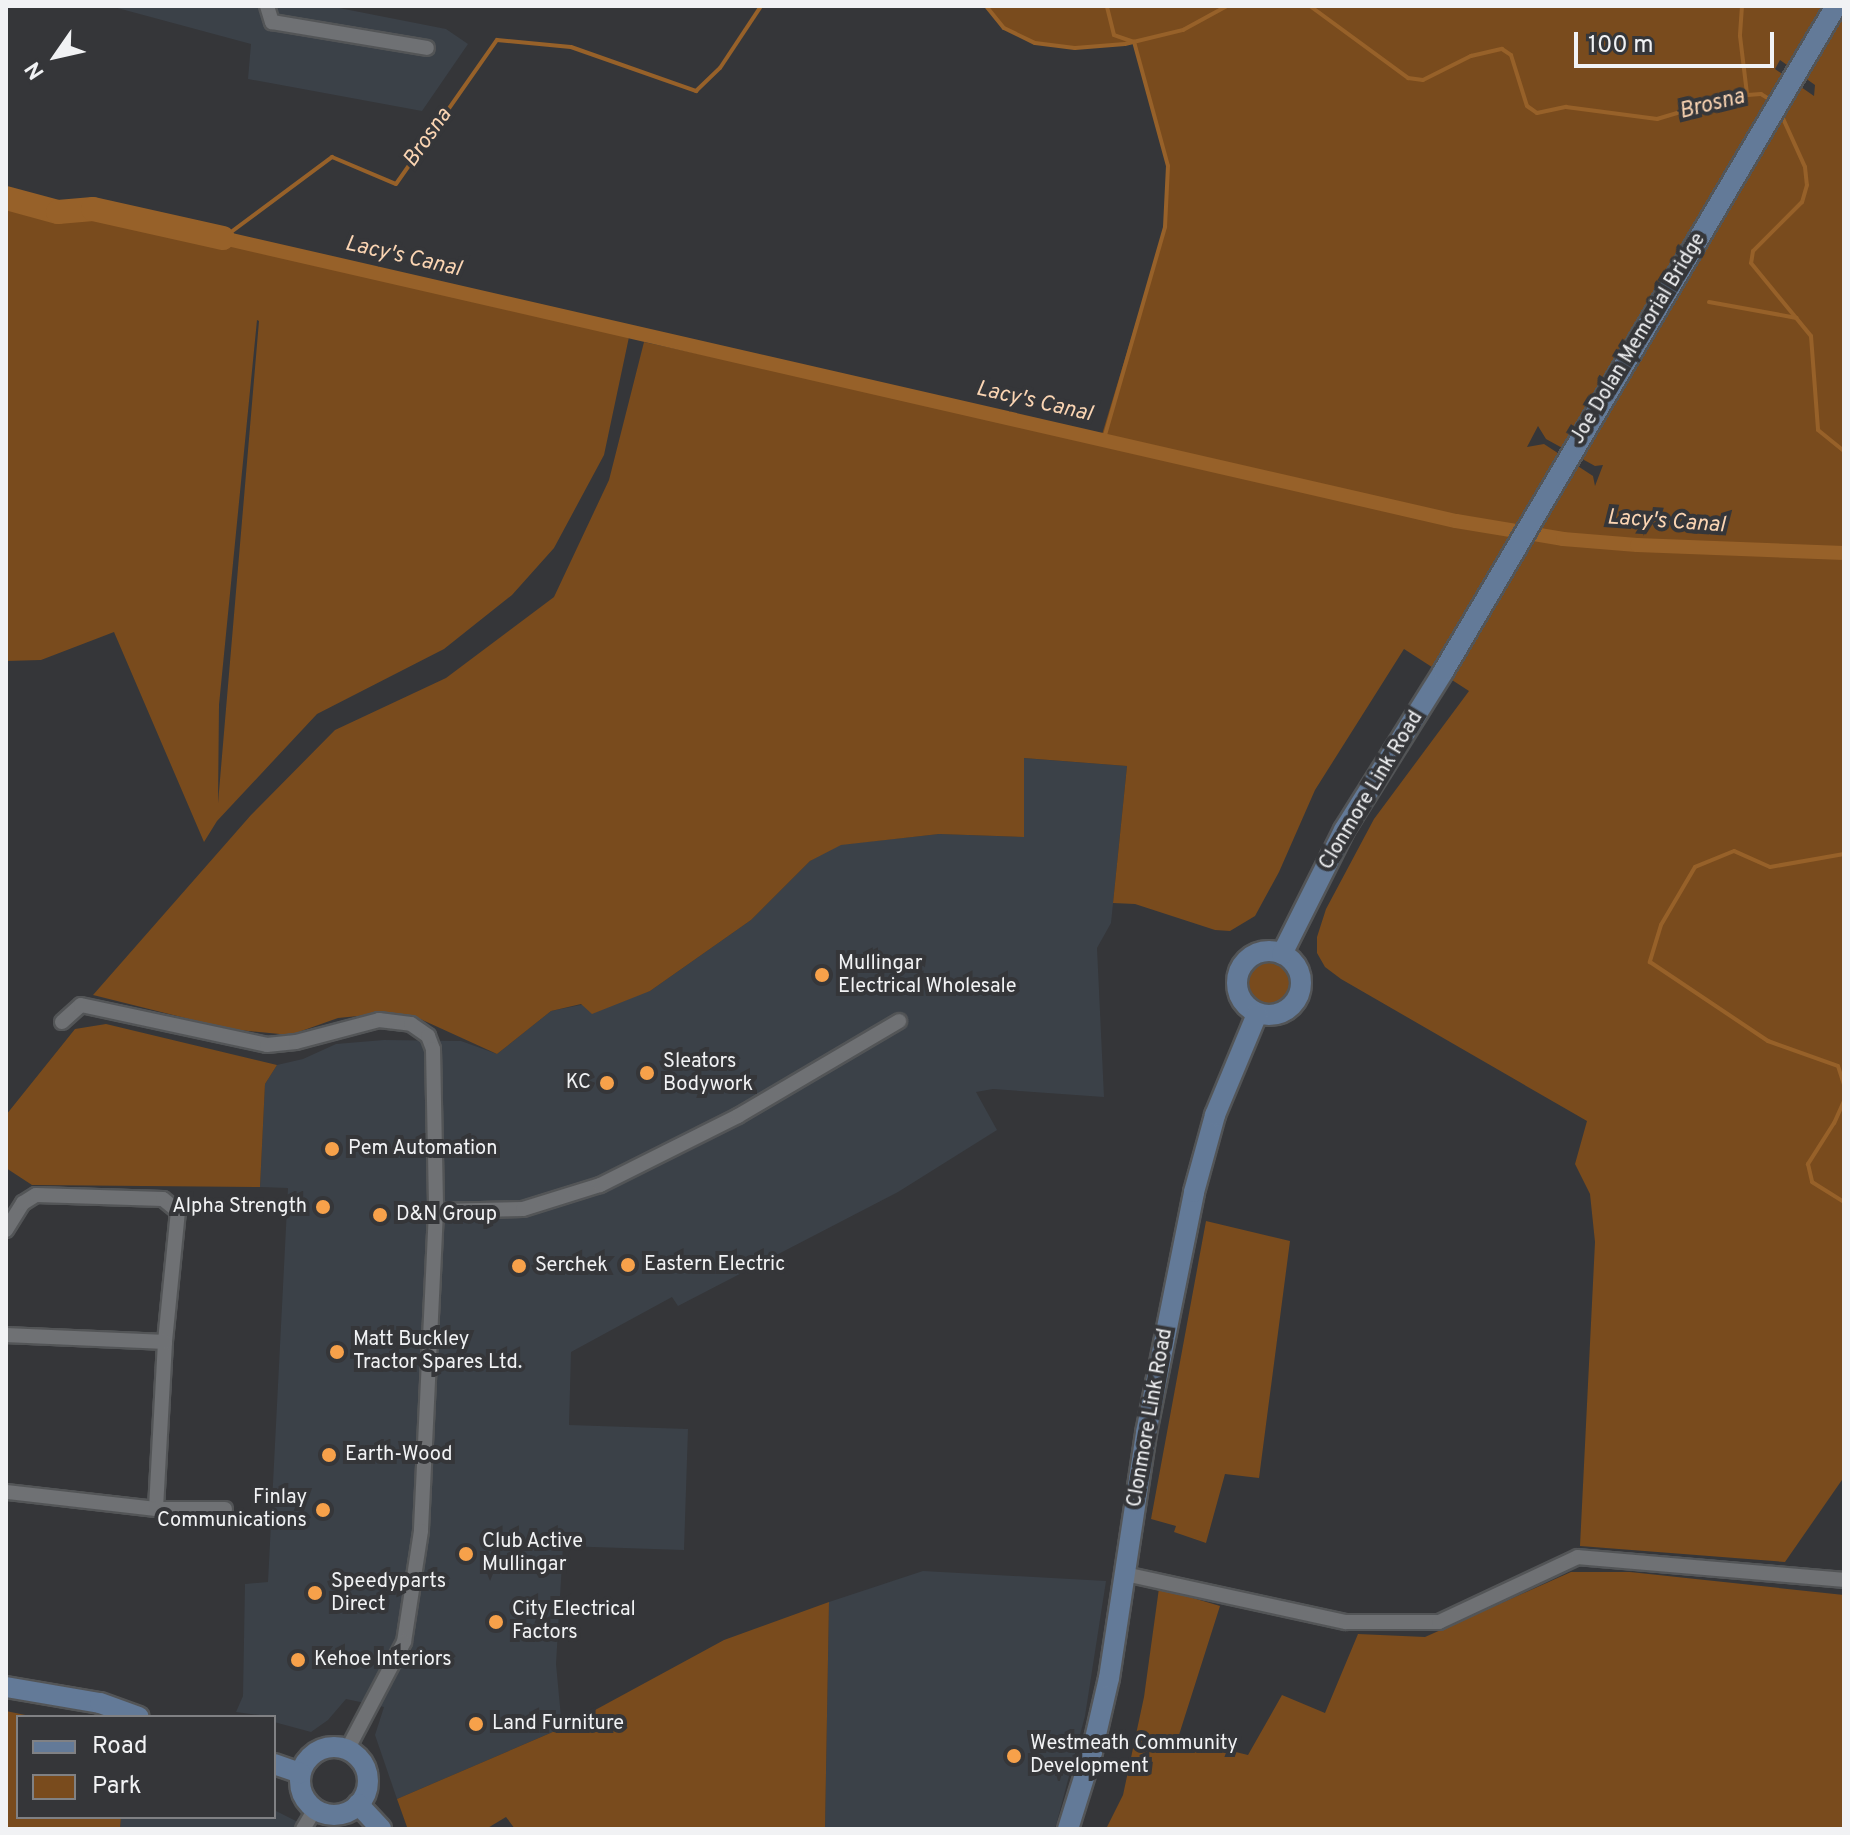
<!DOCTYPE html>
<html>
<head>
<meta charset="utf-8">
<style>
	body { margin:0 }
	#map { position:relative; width:1850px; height:1835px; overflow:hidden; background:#353639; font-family:Overpass,sans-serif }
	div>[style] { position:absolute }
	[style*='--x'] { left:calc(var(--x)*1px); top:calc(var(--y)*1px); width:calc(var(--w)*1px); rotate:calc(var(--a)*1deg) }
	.built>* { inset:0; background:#3b4148 }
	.green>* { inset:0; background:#794b1d }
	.round { border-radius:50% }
	.stream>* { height:4px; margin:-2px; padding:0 2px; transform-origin:2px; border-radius:2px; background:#976129 }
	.canal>* { height:14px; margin:-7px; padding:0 7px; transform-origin:7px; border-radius:7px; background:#976129 }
	.river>* { height:24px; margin:-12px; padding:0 12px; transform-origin:12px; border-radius:12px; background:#976129 }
	.roads { filter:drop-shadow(2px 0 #535557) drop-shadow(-2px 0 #535557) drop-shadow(0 2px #535557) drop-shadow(0 -2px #535557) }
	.street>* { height:14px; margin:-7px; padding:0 7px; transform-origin:7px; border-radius:7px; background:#6f7174 }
	.secondary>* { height:20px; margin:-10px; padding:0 10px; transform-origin:10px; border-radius:10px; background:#637a98 }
	.secondary>.ring { margin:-10px; padding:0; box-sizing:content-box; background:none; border:20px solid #637a98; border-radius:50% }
	.dots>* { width:22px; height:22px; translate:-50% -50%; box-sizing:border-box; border:4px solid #353639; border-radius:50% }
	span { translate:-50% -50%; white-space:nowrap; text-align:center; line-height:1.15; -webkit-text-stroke:8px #353639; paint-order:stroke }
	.street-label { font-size:20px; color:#f1f2f4 }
	.poi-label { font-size:20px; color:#f1f2f4 }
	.left { translate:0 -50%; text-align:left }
	.right { translate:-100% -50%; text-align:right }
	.water-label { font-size:22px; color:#fbd5b3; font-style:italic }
	.frame { position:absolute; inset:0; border:8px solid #f1f2f4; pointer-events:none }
	.legend { position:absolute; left:16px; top:1715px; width:260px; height:104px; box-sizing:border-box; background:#353639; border:2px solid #808184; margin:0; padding:10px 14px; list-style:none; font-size:24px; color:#f1f2f4 }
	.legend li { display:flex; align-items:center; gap:16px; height:40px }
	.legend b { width:40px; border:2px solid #808184 }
	.north { position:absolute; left:16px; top:16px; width:80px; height:80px; -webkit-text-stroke:6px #353639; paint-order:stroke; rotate:236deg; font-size:22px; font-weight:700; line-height:32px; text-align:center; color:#f1f2f4 }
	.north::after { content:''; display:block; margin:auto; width:28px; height:36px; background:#f1f2f4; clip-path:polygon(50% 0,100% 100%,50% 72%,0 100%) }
	.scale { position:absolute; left:1574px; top:32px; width:200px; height:36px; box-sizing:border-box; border:4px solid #f1f2f4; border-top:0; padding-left:10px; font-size:24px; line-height:28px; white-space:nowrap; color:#f1f2f4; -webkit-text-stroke:6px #353639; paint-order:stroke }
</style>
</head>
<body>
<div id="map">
	<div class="built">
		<i style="clip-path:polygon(110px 6px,329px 6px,446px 29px,468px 44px,422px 111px,248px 79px,251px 44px)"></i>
		<i style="clip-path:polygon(1023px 758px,1127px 766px,1111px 923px,1097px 948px,1104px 1097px,993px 1089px,976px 1092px,997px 1130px,898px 1192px,678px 1306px,672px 1297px,571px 1352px,569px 1425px,688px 1429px,684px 1550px,563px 1546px,556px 1664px,562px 1728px,397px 1799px,375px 1735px,384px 1707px,346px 1699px,328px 1720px,311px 1732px,274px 1722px,274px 1717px,236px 1712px,243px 1696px,245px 1584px,268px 1582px,288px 1188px,260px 1187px,265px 1084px,277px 1065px,303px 1059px,336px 1044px,384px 1040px,461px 1041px,497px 1054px,551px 1011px,650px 991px,751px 920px,810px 861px,836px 845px,939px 834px,1023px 837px)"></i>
		<i style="clip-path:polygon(923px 1571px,1106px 1581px,1085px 1716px,1055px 1829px,825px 1829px,829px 1602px)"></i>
		<i style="clip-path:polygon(274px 1810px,312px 1829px,120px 1829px,121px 1817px,274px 1817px)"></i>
	</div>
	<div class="green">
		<i style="clip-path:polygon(evenodd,986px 6px,1844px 6px,1844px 1477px,1785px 1562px,1580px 1546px,1595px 1242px,1590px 1194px,1575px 1164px,1587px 1121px,1341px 979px,1325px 967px,1317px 953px,1317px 937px,1326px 909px,1374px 819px,1469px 691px,1404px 649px,1315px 790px,1279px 872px,1255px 916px,1230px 931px,1215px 930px,1135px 904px,1113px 903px,1127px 766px,1024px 758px,1024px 837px,939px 834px,841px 845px,810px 861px,751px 920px,650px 991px,592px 1014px,581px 1004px,551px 1011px,497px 1054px,418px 1018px,388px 1013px,338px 1018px,290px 1035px,229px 1029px,93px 995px,251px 815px,335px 730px,446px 678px,554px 597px,609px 480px,644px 342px,1100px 441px,1165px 227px,1168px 166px,1133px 42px,1075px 48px,1035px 43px,1004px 28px,986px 6px,1780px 60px,1815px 85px,1814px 96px,1775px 69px,1780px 60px,986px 6px,1538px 426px,1546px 439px,1595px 466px,1603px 465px,1595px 486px,1593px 476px,1544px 444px,1527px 447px,1538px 426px)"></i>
		<i style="clip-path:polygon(evenodd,6px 198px,58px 212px,93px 209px,223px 238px,629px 337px,604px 455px,554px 548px,512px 595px,444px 649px,317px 714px,217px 821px,204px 842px,114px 632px,41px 660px,6px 661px,6px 198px,257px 320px,259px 321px,218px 803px,219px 705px,257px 320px)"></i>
		<i class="round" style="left:1247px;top:962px;width:44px;height:44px"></i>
		<i style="clip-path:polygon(106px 1024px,277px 1065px,265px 1084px,260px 1187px,32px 1185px,6px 1168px,6px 1115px,75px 1029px)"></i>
		<i style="clip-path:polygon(1206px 1221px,1290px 1241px,1259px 1478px,1225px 1474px,1206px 1543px,1174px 1532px,1176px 1526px,1151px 1519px)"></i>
		<i style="clip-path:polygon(1571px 1572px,1630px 1572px,1844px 1595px,1844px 1829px,1106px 1829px,1123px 1795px,1144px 1697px,1159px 1588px,1220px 1606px,1178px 1738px,1248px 1755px,1282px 1695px,1325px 1713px,1358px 1634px,1425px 1637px)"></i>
		<i style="clip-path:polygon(829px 1602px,825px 1829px,515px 1829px,506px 1817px,486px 1829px,407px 1827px,397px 1799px,562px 1728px,724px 1640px)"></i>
		<i style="clip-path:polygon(6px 1711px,35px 1717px,18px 1717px,18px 1817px,121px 1817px,120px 1829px,6px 1829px)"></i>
	</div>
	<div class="stream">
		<i style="--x:986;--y:6;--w:28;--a:51"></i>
		<i style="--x:1004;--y:28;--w:34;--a:26"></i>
		<i style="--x:1035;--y:43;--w:40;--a:7.1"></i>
		<i style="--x:1075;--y:48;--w:50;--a:-4.6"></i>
		<i style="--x:1125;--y:44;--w:60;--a:-13.6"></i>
		<i style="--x:1183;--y:30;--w:50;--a:-28.6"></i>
		<i style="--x:1310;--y:6;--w:122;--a:36.3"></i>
		<i style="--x:1408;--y:78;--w:15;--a:8"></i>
		<i style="--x:1423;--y:80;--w:54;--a:-26.6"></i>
		<i style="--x:1471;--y:56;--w:32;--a:-13"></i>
		<i style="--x:1502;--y:49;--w:11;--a:34"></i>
		<i style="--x:1511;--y:55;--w:53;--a:72.6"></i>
		<i style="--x:1527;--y:106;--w:12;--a:35"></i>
		<i style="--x:1537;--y:113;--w:30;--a:-12"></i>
		<i style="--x:1566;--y:107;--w:92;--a:7.5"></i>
		<i style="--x:1657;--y:119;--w:80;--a:-16.6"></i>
		<i style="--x:1734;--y:96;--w:27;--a:-4"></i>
		<i style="--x:1761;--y:94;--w:13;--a:32"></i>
		<i style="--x:1742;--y:6;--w:30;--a:94"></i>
		<i style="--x:1740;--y:36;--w:58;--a:83.1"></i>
		<i style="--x:1781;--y:114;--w:58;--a:65.6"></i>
		<i style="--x:1805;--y:167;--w:18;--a:84"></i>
		<i style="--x:1807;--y:185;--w:18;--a:106"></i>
		<i style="--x:1802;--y:202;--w:69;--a:135"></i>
		<i style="--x:1753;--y:251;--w:12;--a:99"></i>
		<i style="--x:1751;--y:263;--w:94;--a:50.6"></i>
		<i style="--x:1811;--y:336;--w:94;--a:85.7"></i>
		<i style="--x:1818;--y:430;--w:33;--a:39"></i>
		<i style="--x:223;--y:238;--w:136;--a:-36.6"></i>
		<i style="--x:332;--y:157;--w:69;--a:22.9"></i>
		<i style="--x:396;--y:184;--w:176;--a:-55"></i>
		<i style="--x:497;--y:40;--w:74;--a:5.4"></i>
		<i style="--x:571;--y:47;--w:133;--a:19.4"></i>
		<i style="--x:696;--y:91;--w:33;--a:-44"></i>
		<i style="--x:720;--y:68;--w:74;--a:-56.5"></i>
		<i style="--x:1709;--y:302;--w:89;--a:10.3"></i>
		<i style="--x:1103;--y:442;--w:224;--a:-73.9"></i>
		<i style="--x:1165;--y:227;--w:61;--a:-87.2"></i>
		<i style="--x:1168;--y:166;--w:129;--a:-105.3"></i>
		<i style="--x:1134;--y:42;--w:21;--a:-161"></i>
		<i style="--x:1114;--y:35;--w:30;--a:-104"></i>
		<i style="--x:1844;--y:854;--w:75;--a:170"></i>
		<i style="--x:1770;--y:867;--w:39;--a:-156"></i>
		<i style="--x:1734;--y:851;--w:42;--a:157.7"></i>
		<i style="--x:1695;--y:867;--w:67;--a:120.4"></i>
		<i style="--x:1661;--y:925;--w:39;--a:107"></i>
		<i style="--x:1650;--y:962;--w:142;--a:33.8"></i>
		<i style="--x:1768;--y:1041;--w:74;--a:19.7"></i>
		<i style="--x:1838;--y:1066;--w:20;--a:72"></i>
		<i style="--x:1844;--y:1101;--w:24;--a:114"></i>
		<i style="--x:1834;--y:1123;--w:49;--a:122.4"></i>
		<i style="--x:1808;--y:1164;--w:18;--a:77"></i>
		<i style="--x:1812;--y:1182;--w:38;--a:32"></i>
	</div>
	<div class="canal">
		<i style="--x:223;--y:238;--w:1265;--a:12.93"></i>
		<i style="--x:1456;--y:521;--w:109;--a:9.5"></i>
		<i style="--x:1563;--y:539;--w:74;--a:4.6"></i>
		<i style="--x:1637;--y:545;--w:207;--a:2.2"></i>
	</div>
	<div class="river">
		<i style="--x:6;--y:198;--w:54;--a:15.1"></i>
		<i style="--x:58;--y:212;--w:35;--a:-5"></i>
		<i style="--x:93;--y:209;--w:133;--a:12.6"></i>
	</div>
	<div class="roads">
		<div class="street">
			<i style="--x:267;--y:6;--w:17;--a:73"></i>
			<i style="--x:272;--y:22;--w:157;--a:9.5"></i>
			<i style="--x:62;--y:1022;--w:25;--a:-42"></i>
			<i style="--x:81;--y:1005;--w:190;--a:12.1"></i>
			<i style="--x:267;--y:1045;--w:29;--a:-6"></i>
			<i style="--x:296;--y:1042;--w:86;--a:-14.8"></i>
			<i style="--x:379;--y:1020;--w:32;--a:7"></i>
			<i style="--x:411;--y:1024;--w:21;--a:35"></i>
			<i style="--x:428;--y:1036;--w:14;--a:69"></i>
			<i style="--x:433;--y:1049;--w:162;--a:88.9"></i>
			<i style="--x:436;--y:1211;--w:320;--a:92.7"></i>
			<i style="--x:421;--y:1531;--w:112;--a:98.7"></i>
			<i style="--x:404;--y:1642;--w:122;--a:117.8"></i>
			<i style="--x:436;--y:1211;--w:87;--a:-1.3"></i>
			<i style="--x:523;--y:1209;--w:81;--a:-17.3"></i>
			<i style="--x:600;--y:1185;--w:154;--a:-26.6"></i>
			<i style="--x:738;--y:1116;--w:187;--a:-30.5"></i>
			<i style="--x:6;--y:1230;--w:32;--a:-58"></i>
			<i style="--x:23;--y:1203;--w:15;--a:-32"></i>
			<i style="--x:36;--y:1195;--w:127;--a:1.8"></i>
			<i style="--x:163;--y:1199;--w:19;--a:39"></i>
			<i style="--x:178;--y:1211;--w:132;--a:95.7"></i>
			<i style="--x:165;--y:1342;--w:167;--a:93.1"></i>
			<i style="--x:156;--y:1509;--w:151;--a:-173.5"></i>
			<i style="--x:6;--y:1335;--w:159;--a:2.5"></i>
			<i style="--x:156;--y:1509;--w:69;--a:0"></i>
			<i style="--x:1125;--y:1574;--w:226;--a:12.3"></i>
			<i style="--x:1346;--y:1622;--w:93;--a:0"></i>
			<i style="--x:1439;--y:1622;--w:153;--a:-25.1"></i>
			<i style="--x:1578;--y:1557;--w:267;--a:4.9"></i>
			<i style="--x:303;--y:1829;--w:23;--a:-59"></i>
		</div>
		<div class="secondary">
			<i class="ring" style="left:1237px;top:951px;width:44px;height:44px"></i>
			<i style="--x:1282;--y:954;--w:139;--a:-63.4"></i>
			<i style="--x:1344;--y:830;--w:186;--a:-57.9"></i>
			<i style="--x:1443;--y:672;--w:773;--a:-59.46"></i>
			<i style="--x:6;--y:1687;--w:95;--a:9.7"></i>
			<i style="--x:100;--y:1703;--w:41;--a:19.7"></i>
			<i class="ring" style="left:300px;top:1747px;width:48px;height:48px"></i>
			<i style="--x:274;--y:1764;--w:28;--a:19"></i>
			<i style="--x:358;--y:1804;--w:34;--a:47"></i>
			<i style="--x:1068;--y:1829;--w:81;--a:-72.7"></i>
			<i style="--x:1092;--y:1752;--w:76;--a:-77.1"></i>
			<i style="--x:1109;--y:1678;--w:248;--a:-81.4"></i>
			<i style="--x:1146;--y:1433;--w:246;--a:-78.7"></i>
			<i style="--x:1194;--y:1192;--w:80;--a:-74.7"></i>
			<i style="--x:1215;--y:1115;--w:109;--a:-67.4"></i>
		</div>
	</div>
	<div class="dots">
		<i style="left:822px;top:975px;background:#f7a14a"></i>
		<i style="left:647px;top:1073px;background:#f7a14a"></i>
		<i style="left:607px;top:1083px;background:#f7a14a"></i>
		<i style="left:332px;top:1149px;background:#f7a14a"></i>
		<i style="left:323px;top:1207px;background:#f7a14a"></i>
		<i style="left:380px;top:1215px;background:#f7a14a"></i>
		<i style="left:628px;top:1265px;background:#f7a14a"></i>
		<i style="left:519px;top:1266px;background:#f7a14a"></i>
		<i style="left:337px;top:1352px;background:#f7a14a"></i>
		<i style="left:329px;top:1455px;background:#f7a14a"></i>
		<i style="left:323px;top:1510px;background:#f7a14a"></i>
		<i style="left:466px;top:1554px;background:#f7a14a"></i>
		<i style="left:315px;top:1593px;background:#f7a14a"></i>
		<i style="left:496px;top:1622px;background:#f7a14a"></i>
		<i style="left:298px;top:1660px;background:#f7a14a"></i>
		<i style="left:476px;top:1724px;background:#f7a14a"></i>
		<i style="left:1014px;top:1756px;background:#f7a14a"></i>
	</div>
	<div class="street-label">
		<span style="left:1639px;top:339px;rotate:-59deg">Joe Dolan Memorial Bridge</span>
		<span style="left:1372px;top:791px;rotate:-59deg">Clonmore Link Road</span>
		<span style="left:1151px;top:1418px;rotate:-80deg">Clonmore Link Road</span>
	</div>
	<div class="poi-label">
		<span class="left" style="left:838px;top:976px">Mullingar<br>Electrical Wholesale</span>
		<span class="left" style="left:663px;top:1074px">Sleators<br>Bodywork</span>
		<span class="right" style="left:591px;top:1083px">KC</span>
		<span class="left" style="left:348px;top:1149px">Pem Automation</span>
		<span class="right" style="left:307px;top:1207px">Alpha Strength</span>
		<span class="left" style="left:396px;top:1215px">D&amp;N Group</span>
		<span class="left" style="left:644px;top:1265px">Eastern Electric</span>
		<span class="left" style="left:535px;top:1266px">Serchek</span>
		<span class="left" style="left:353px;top:1352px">Matt Buckley<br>Tractor Spares Ltd.</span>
		<span class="left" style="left:345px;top:1455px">Earth-Wood</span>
		<span class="right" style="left:307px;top:1510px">Finlay<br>Communications</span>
		<span class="left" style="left:482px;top:1554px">Club Active<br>Mullingar</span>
		<span class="left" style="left:331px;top:1594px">Speedyparts<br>Direct</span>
		<span class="left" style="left:512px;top:1622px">City Electrical<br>Factors</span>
		<span class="left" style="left:314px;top:1660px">Kehoe Interiors</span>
		<span class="left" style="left:492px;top:1724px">Land Furniture</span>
		<span class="left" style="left:1030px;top:1756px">Westmeath Community<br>Development</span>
	</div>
	<div class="water-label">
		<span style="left:1712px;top:105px;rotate:-14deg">Brosna</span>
		<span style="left:428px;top:138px;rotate:-55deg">Brosna</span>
		<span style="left:403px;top:257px;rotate:13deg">Lacy's Canal</span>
		<span style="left:1034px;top:402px;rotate:13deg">Lacy's Canal</span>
		<span style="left:1666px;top:522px;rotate:4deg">Lacy's Canal</span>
	</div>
	<div class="frame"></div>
	<ul class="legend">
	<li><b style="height:10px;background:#637a98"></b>Road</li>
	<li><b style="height:22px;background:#794b1d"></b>Park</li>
	</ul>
	<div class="north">N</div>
	<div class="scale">100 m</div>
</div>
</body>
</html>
